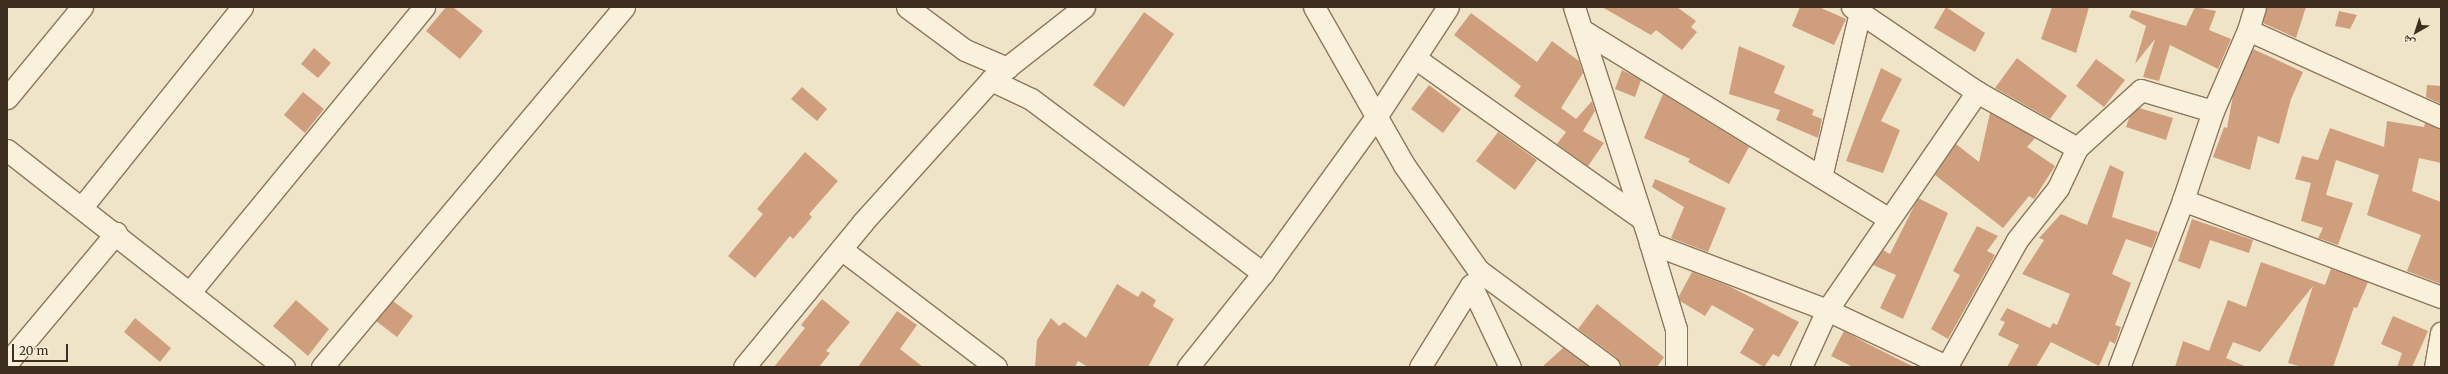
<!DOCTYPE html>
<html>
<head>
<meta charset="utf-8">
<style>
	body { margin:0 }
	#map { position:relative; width:2448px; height:374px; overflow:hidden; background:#f0e4c8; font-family:Merriweather,"Noto Naskh Arabic",serif }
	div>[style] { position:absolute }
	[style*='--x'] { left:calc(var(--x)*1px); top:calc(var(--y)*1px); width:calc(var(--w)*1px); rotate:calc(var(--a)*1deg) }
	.building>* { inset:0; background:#cf9f7d }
	.roads { filter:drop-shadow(1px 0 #8d765c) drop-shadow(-1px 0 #8d765c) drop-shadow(0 1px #8d765c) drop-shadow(0 -1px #8d765c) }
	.minor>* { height:21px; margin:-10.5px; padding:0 10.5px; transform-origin:10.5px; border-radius:10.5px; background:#faf1dc }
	span { translate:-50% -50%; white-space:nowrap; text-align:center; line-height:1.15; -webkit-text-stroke:3.5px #f7eed8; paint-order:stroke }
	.frame { position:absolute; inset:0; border:8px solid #3d2e20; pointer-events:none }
	.north { position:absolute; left:2396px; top:12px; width:40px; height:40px; -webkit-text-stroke:3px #f7eed8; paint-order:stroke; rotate:219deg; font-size:11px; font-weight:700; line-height:16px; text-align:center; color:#3d2e20 }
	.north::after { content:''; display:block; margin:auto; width:14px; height:18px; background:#3d2e20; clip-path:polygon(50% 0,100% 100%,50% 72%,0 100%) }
	.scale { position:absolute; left:12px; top:344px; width:56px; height:18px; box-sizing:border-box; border:2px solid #3d2e20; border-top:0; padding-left:5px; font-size:12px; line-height:14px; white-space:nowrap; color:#3d2e20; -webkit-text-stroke:3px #f7eed8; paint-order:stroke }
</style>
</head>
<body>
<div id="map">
	<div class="building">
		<i style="clip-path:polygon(446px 7px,453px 7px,483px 31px,460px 59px,426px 31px)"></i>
		<i style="clip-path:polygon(1602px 7px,1677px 7px,1696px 21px,1691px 27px,1697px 32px,1682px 50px,1656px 30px,1651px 35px)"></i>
		<i style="clip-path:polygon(1800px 7px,1819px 7px,1846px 19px,1834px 45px,1792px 26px)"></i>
		<i style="clip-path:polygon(1946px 7px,1985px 33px,1975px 52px,1934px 28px)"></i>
		<i style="clip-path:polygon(2052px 7px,2089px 7px,2076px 53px,2041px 39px)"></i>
		<i style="clip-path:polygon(2195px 7px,2216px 11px,2209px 30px,2231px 39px,2218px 69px,2170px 45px,2159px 81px,2143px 77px,2155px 39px,2135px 64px,2146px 26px,2129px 17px,2132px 10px,2186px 26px)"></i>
		<i style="clip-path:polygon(2267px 7px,2306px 7px,2296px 38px,2263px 23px)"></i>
		<i style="clip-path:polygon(2339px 11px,2357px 15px,2350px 29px,2335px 26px)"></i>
		<i style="clip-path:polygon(1144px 12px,1174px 34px,1124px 107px,1093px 85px)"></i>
		<i style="clip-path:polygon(1471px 13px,1537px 62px,1552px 41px,1579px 61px,1583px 73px,1561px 108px,1576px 119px,1592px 101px,1595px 111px,1583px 131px,1604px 143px,1588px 166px,1557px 144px,1566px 132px,1514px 96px,1521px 86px,1454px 35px)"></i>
		<i style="clip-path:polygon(1739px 46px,1785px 66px,1774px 93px,1814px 110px,1812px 115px,1822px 119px,1818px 138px,1776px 120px,1780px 110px,1729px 94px)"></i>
		<i style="clip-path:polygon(314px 48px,331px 63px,318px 78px,301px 64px)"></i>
		<i style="clip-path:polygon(2253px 49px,2303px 72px,2291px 99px,2279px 144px,2258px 136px,2250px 170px,2213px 157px,2224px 127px,2227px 128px,2233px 95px)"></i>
		<i style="clip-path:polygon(2017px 58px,2067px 96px,2050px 119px,1995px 88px)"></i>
		<i style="clip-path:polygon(2096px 59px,2125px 80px,2104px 107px,2076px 86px)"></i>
		<i style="clip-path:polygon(1881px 68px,1902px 79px,1881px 121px,1900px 130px,1883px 173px,1846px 161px)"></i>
		<i style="clip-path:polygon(1622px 70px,1641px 80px,1635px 97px,1615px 89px)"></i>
		<i style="clip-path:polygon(1429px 85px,1461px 109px,1443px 133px,1411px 109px)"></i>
		<i style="clip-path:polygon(2427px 85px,2441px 86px,2441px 104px,2426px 97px)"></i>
		<i style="clip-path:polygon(802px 87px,827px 109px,817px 121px,791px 99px)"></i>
		<i style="clip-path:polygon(303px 92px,324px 109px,305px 133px,284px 115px)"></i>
		<i style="clip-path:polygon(1663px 94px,1749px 147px,1729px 184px,1688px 162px,1690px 159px,1644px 138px)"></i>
		<i style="clip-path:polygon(2139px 108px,2173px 118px,2166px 140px,2126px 127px,2130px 116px)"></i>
		<i style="clip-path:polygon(1990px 113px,2035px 138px,2027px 147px,2055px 166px,2034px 199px,2029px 196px,2003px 228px,1935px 175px,1956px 144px,1979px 162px)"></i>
		<i style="clip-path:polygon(2387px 121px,2424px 127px,2425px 123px,2441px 129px,2441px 163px,2419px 158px,2412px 191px,2441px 202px,2441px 284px,2407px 271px,2421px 235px,2367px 215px,2379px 175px,2336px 160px,2326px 195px,2353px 203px,2338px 245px,2318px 238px,2323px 228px,2301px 221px,2311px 183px,2295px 179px,2302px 156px,2318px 160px,2330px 128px,2384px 147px)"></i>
		<i style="clip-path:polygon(1498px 132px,1537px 160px,1515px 190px,1476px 161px)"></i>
		<i style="clip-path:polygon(805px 152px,838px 181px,809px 214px,812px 217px,793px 239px,790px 236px,755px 278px,728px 256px,763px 214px,757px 209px)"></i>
		<i style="clip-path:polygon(2110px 165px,2124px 172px,2112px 217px,2158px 232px,2152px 248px,2126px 239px,2112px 274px,2131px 283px,2115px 325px,2121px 327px,2115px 344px,2110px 341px,2099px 366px,2051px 342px,2036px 367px,2007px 367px,2019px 345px,1998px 335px,2005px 322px,2000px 320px,2007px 308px,2050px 328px,2053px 323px,2057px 325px,2070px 294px,2022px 274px,2044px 240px,2039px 238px,2061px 214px,2087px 225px)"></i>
		<i style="clip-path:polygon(1655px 179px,1726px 208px,1708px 252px,1671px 238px,1684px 207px,1652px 187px)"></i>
		<i style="clip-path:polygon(1918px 198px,1948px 213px,1903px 319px,1880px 308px,1896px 275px,1873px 265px,1883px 250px,1890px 254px)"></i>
		<i style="clip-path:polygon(2192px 219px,2253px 240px,2249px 253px,2210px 240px,2200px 269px,2178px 261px)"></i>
		<i style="clip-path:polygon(1977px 226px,1998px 236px,1987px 251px,1995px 255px,1948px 339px,1931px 329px,1960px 275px,1953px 271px)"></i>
		<i style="clip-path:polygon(2261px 262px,2325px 285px,2331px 269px,2368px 282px,2357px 308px,2354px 307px,2333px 367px,2302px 367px,2288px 363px,2313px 286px,2260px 352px,2233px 342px,2226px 358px,2247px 367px,2175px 367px,2183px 341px,2209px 351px,2228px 300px,2246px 307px)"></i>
		<i style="clip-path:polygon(1692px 272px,1729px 286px,1799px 322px,1779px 357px,1773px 354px,1764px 367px,1740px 353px,1754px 329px,1712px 305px,1705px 316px,1680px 301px,1679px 296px)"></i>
		<i style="clip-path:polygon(1117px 284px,1138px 297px,1142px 291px,1156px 300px,1153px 306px,1174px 319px,1148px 367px,1088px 367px,1078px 361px,1075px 367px,1035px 367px,1037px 340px,1051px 318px,1059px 326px,1064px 322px,1086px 338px)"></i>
		<i style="clip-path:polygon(822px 299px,850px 322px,826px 351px,830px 353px,819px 367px,774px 367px,805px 328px,801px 325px)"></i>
		<i style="clip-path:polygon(296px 300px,329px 329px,308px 356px,273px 326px)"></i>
		<i style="clip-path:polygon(393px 301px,413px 316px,397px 337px,376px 321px)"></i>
		<i style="clip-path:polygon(1597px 304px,1664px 357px,1657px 367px,1621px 367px,1616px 357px,1578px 329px)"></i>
		<i style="clip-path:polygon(897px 311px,917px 325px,900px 349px,923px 367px,858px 367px)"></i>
		<i style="clip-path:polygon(2393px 316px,2428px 331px,2412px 367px,2397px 367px,2402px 353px,2381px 344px)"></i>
		<i style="clip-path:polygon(135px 318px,171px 348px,160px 362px,124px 332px)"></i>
		<i style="clip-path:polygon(1844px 331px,1868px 344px,1914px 367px,1853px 367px,1831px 356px)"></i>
		<i style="clip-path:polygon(1563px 348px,1589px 367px,1542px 367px)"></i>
	</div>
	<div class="roads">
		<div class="minor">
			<i style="--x:907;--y:7;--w:72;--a:36.6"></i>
			<i style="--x:965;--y:50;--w:46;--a:23.2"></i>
			<i style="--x:1314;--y:7;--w:182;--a:60.3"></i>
			<i style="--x:1404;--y:165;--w:128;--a:54.8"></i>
			<i style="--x:1478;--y:270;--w:163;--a:36.5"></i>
			<i style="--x:1574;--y:7;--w:248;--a:72.1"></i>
			<i style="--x:1650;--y:243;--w:189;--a:20.7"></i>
			<i style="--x:1827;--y:310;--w:134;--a:25.2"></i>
			<i style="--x:1852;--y:7;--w:151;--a:34.2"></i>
			<i style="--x:1582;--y:30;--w:359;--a:31.6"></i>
			<i style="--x:2248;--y:30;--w:24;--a:-73"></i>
			<i style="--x:1415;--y:58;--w:278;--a:35.3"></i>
			<i style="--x:991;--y:80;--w:44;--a:25.4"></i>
			<i style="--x:1031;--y:99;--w:290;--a:36.9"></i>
			<i style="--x:7;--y:98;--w:118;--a:-50.5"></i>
			<i style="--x:7;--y:150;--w:352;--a:38.1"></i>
			<i style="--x:1821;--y:177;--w:170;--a:-76.7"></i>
			<i style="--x:2183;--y:200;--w:94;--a:-71.4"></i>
			<i style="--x:82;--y:207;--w:256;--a:-51.3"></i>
			<i style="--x:1650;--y:243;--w:90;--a:73.2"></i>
			<i style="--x:1676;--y:329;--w:38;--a:90"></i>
			<i style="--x:841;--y:249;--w:195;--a:37.3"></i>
			<i style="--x:190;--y:292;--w:369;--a:-50.6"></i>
			<i style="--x:7;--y:363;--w:170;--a:-50"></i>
			<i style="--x:1947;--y:366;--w:144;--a:-60.9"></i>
			<i style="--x:2017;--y:240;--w:66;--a:-51.7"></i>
			<i style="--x:2058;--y:188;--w:44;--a:-64.6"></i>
			<i style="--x:322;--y:367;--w:470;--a:-50"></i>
			<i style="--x:744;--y:367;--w:188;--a:-50.6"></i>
			<i style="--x:863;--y:222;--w:191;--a:-48"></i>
			<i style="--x:991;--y:80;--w:118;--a:-38.1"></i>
			<i style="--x:1188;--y:367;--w:120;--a:-51.4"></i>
			<i style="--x:1263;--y:273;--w:193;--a:-54.1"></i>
			<i style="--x:1376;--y:117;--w:131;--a:-56.8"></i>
			<i style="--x:1420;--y:367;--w:97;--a:-58.1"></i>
			<i style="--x:1471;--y:285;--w:91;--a:64.6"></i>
			<i style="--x:1801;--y:367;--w:63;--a:-65.5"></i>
			<i style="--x:1827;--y:310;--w:265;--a:-55.5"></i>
			<i style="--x:1977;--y:92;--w:115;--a:29.2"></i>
			<i style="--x:2077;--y:148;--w:86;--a:-42.2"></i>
			<i style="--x:2141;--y:90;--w:75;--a:16.3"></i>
			<i style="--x:2213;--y:111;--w:88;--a:-66.6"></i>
			<i style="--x:2248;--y:30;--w:212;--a:24.3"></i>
			<i style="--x:2119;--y:367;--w:179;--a:-69"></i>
			<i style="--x:2183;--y:200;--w:276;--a:20.6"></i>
			<i style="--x:2435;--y:367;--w:35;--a:-80"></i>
		</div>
	</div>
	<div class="frame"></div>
	<div class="north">ش</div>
	<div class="scale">20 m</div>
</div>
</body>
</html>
